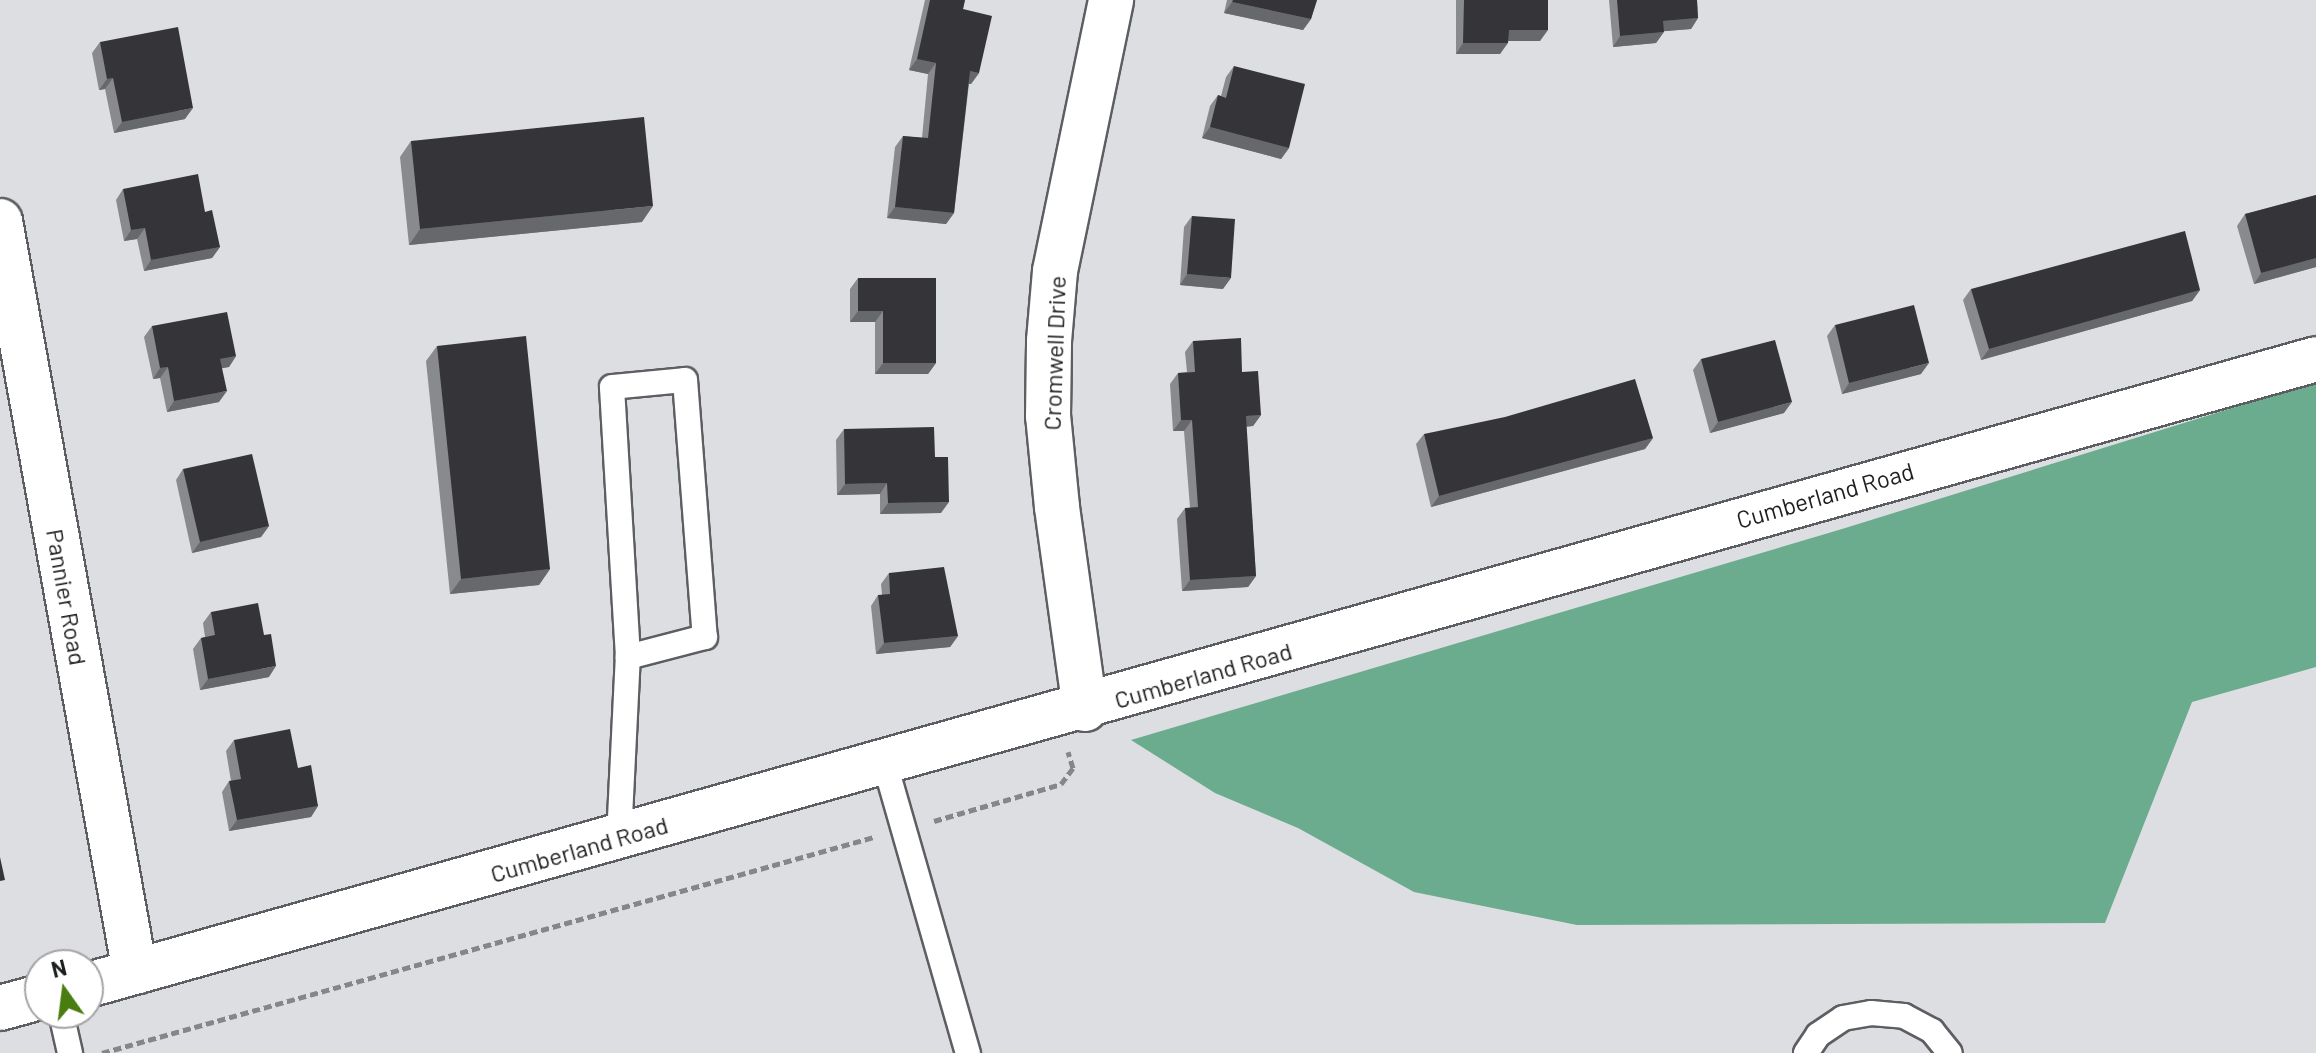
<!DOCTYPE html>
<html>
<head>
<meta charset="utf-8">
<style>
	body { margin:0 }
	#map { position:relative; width:2316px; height:1053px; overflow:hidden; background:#dddee2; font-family:Barlow,sans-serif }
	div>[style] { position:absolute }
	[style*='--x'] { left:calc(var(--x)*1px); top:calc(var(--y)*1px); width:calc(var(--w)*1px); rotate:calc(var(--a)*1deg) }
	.forest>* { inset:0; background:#6bac8f }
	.path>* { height:5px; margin-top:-2.5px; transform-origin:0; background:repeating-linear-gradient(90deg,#858688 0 8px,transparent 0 12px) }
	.roads { filter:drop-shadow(2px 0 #5d5e62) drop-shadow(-2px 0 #5d5e62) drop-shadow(0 2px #5d5e62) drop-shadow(0 -2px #5d5e62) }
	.service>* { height:24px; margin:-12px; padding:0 12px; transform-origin:12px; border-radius:12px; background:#fff }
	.minor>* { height:44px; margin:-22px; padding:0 22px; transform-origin:22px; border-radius:22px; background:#fff }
	.secondary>* { height:44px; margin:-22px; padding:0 22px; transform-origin:22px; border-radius:22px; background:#fff }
	.wall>* { inset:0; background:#898a8e }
	.shaded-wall>* { inset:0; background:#67686c }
	.building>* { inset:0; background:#353539 }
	span { translate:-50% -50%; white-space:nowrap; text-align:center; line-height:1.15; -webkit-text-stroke:8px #fff; paint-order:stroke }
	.street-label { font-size:24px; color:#1d1e1f }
	.north { position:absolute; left:24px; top:949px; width:80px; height:80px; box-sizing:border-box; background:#fff; border:2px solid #a5a5a5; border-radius:50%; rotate:346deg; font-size:22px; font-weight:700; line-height:32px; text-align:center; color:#1d1e1f }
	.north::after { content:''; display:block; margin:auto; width:28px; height:36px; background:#4a7d0f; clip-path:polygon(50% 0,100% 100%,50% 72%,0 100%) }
</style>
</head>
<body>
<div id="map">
	<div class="forest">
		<i style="clip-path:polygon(2316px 382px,2316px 667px,2192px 702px,2105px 923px,1577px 925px,1414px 892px,1298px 828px,1215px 793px,1131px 740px,1842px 529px)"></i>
	</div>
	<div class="path">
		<i style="--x:934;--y:821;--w:132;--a:-16.2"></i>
		<i style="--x:1061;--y:784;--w:20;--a:-53"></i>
		<i style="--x:1073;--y:768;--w:17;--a:-107"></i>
		<i style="--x:102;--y:1053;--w:802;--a:-15.63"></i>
	</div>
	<div class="roads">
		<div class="service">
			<i style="--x:885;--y:764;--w:301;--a:74"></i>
			<i style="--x:619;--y:838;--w:181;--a:-87.2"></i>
			<i style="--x:628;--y:657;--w:270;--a:-93.4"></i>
			<i style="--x:612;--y:387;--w:73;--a:-5.5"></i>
			<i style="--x:685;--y:380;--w:258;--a:85.6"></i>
			<i style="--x:705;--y:637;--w:80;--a:165.4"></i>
			<i style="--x:61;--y:1013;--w:41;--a:77.3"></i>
			<i style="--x:1806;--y:1053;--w:22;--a:-56"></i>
			<i style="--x:1818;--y:1035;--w:30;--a:-34"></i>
			<i style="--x:1843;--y:1018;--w:28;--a:-10"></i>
			<i style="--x:1871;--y:1013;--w:33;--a:5"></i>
			<i style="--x:1904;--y:1016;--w:32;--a:28"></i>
			<i style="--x:1932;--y:1031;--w:28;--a:51"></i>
		</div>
		<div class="minor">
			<i style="--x:0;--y:221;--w:763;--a:79.81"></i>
			<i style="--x:1085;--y:709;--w:204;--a:-97.9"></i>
			<i style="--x:1057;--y:507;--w:91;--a:-95.6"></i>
			<i style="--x:1048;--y:416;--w:75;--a:-89.2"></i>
			<i style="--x:1049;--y:341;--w:70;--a:-85.1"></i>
			<i style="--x:1055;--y:271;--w:277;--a:-78.3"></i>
		</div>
		<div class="secondary">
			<i style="--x:88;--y:985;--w:2314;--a:-15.69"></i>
			<i style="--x:0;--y:1008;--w:41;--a:-15.4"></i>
		</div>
	</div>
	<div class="wall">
		<i style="clip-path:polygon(925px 0,965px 0,963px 9px,979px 73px,971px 84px,969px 84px,954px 213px,946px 224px,887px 218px,895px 147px,903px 136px,922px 138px,928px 74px,909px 70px)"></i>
		<i style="clip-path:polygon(1227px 0,1317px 0,1311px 19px,1303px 30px,1224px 13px)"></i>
		<i style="clip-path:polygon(1456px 0,1548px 0,1540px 41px,1508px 41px,1500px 54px,1456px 54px)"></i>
		<i style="clip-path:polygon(1609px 0,1697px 0,1698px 18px,1691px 29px,1664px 31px,1656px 43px,1613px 47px)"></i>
		<i style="clip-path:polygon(100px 42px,185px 119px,114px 133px,105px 89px,99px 90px,92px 53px)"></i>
		<i style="clip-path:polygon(1234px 66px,1289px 148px,1281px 159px,1202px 138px,1210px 106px,1218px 95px,1221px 96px,1226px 77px)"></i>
		<i style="clip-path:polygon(411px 141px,642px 222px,409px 245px,400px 157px)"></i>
		<i style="clip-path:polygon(123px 189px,205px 212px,220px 247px,212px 258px,144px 271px,137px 239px,124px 241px,116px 200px)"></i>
		<i style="clip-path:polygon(2316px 195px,2316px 267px,2254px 284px,2237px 226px,2245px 214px)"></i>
		<i style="clip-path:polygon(1192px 216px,1223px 289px,1180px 285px,1184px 227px)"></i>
		<i style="clip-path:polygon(858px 278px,936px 363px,928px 374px,875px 374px,875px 322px,850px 322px,850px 289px)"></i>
		<i style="clip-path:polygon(1971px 289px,2200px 290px,2192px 301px,1981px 360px,1963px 300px)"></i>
		<i style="clip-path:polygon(1835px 325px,1921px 374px,1842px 394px,1827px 336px)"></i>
		<i style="clip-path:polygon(152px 326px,236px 356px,229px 367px,222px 368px,219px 402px,167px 412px,160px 378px,153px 379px,144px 337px)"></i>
		<i style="clip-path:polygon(1193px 341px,1242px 372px,1261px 415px,1253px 426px,1246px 427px,1256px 576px,1248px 587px,1182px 591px,1177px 519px,1185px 508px,1190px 508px,1184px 431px,1173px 431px,1170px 384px,1178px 373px,1187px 372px,1185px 352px)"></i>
		<i style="clip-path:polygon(437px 346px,550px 569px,539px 585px,450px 594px,426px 361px)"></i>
		<i style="clip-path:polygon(1701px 359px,1784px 413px,1710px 433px,1693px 370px)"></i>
		<i style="clip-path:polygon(844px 429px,935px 457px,941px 513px,880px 514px,880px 494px,837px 495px,836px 440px)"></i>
		<i style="clip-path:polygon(1424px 434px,1653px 438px,1645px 449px,1431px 507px,1416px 444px)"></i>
		<i style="clip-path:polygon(183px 469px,269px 526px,261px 537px,192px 553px,176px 480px)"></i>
		<i style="clip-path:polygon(889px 573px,958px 636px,950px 647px,876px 654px,871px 606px,878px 595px,882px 595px,881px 584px)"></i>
		<i style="clip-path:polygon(211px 612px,269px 677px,200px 690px,193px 649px,201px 638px,205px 637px,203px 623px)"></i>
		<i style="clip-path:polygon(234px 740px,298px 768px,318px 806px,311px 817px,229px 831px,222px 792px,229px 781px,231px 781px,226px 751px)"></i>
	</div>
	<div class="shaded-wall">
		<i style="clip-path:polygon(1232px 2px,1311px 19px,1303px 30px,1224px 13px)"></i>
		<i style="clip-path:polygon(1698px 18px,1691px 29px,1655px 32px,1663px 21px)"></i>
		<i style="clip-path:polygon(1509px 30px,1548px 30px,1540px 41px,1501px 41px)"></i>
		<i style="clip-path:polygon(1664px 32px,1656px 43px,1613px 47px,1620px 36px)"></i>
		<i style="clip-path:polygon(1463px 43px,1508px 43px,1500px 54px,1456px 54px)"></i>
		<i style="clip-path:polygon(917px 59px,936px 63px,928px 74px,909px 70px)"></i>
		<i style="clip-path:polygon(970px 71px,979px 73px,971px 84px,962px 82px)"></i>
		<i style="clip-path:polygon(113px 78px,105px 89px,99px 90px,107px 79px)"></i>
		<i style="clip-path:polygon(193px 108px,185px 119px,114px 133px,122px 122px)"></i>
		<i style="clip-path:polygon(1210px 127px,1289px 148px,1281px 159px,1202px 138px)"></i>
		<i style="clip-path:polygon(653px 206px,642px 222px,409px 245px,420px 229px)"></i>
		<i style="clip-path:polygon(895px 207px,954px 213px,946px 224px,887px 218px)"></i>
		<i style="clip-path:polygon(145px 228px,137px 239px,124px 241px,131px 230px)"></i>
		<i style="clip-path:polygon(220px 247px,212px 258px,144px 271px,151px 260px)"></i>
		<i style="clip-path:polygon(2316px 258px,2316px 267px,2254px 284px,2261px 273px)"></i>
		<i style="clip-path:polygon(1187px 274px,1231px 278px,1223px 289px,1180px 285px)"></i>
		<i style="clip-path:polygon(2200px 290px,2192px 301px,1981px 360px,1989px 349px)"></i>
		<i style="clip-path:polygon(858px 311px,883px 311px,875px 322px,850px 322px)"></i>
		<i style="clip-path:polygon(236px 356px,229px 367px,212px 370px,220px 359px)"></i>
		<i style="clip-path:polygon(883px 363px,936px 363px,928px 374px,875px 374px)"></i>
		<i style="clip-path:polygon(1929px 363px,1921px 374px,1842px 394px,1849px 383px)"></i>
		<i style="clip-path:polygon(168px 367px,160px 378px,153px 379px,160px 368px)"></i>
		<i style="clip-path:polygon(227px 391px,219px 402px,167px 412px,174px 401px)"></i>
		<i style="clip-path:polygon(1792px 402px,1784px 413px,1710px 433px,1718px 422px)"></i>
		<i style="clip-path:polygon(1261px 415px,1253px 426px,1238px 427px,1246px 416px)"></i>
		<i style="clip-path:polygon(1181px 420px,1192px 420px,1184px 431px,1173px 431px)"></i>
		<i style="clip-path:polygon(1653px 438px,1645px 449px,1431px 507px,1439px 496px)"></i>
		<i style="clip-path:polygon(887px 483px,880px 494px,837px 495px,845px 484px)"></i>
		<i style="clip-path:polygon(949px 502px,941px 513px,880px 514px,888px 503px)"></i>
		<i style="clip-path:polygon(269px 526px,261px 537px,192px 553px,200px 542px)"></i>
		<i style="clip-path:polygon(550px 569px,539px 585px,450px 594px,461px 579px)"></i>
		<i style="clip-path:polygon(1256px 576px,1248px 587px,1182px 591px,1190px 580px)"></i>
		<i style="clip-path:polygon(958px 636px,950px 647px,876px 654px,884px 643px)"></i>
		<i style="clip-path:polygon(276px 666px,269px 677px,200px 690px,208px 679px)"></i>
		<i style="clip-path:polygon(318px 806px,311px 817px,229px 831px,237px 820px)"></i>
	</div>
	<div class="building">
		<i style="clip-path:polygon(930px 0,965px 0,963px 9px,992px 16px,979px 73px,970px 71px,954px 213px,895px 207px,903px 136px,928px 138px,936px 63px,917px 59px)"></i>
		<i style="clip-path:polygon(1233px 0,1317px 0,1311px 19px,1232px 2px)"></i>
		<i style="clip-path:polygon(1464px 0,1548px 0,1548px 30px,1509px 30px,1508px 43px,1463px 43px)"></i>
		<i style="clip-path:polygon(1617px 0,1697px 0,1698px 18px,1663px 21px,1664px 32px,1620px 36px)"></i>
		<i style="clip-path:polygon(178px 27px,193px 108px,122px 122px,113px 78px,107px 79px,100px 42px)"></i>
		<i style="clip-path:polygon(1234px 66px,1305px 84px,1289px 148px,1210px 127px,1218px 95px,1226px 98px)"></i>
		<i style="clip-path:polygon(644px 117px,653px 206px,420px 229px,411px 141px)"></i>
		<i style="clip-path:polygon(198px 174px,205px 212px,212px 210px,220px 247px,151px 260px,145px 228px,131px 230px,123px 189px)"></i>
		<i style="clip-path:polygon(2316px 195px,2316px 258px,2261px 273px,2245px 214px)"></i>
		<i style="clip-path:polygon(1192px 216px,1235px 219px,1231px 278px,1187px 274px)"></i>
		<i style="clip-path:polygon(2185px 231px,2200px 290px,1989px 349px,1971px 289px)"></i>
		<i style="clip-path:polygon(858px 278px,936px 278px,936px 363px,883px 363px,883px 311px,858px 311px)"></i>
		<i style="clip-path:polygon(1914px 305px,1929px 363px,1849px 383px,1835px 325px)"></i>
		<i style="clip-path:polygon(227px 312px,236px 356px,220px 359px,227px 391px,174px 401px,168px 367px,160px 368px,152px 326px)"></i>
		<i style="clip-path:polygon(526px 336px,550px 569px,461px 579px,437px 346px)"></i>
		<i style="clip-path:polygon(1241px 338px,1242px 372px,1258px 371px,1261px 415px,1246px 416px,1256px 576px,1190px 580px,1185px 508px,1198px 507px,1192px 420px,1181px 420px,1178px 373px,1195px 372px,1193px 341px)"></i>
		<i style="clip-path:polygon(1775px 340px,1792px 402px,1718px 422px,1701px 359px)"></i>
		<i style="clip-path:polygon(1635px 379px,1653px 438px,1439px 496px,1424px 434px,1505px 417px)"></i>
		<i style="clip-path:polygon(934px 427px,935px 457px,948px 457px,949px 502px,888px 503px,887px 483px,845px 484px,844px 429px)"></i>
		<i style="clip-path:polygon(252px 454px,269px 526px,200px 542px,183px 469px)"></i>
		<i style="clip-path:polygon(944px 567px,958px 636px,884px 643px,878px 595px,890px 594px,889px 573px)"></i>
		<i style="clip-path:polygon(258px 603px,264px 635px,271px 634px,276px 666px,208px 679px,201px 638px,215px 635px,211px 612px)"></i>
		<i style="clip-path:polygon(290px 729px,298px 768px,311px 765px,318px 806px,237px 820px,229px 781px,241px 779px,234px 740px)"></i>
		<i style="clip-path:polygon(0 857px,5px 880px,0 881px)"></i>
	</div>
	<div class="street-label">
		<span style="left:1054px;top:353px;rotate:-88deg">Cromwell Drive</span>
		<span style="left:1825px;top:495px;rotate:-16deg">Cumberland Road</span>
		<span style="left:67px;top:597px;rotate:80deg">Pannier Road</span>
		<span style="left:1203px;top:675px;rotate:-16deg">Cumberland Road</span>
		<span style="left:579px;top:849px;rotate:-16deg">Cumberland Road</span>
	</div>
	<div class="north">N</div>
</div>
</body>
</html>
